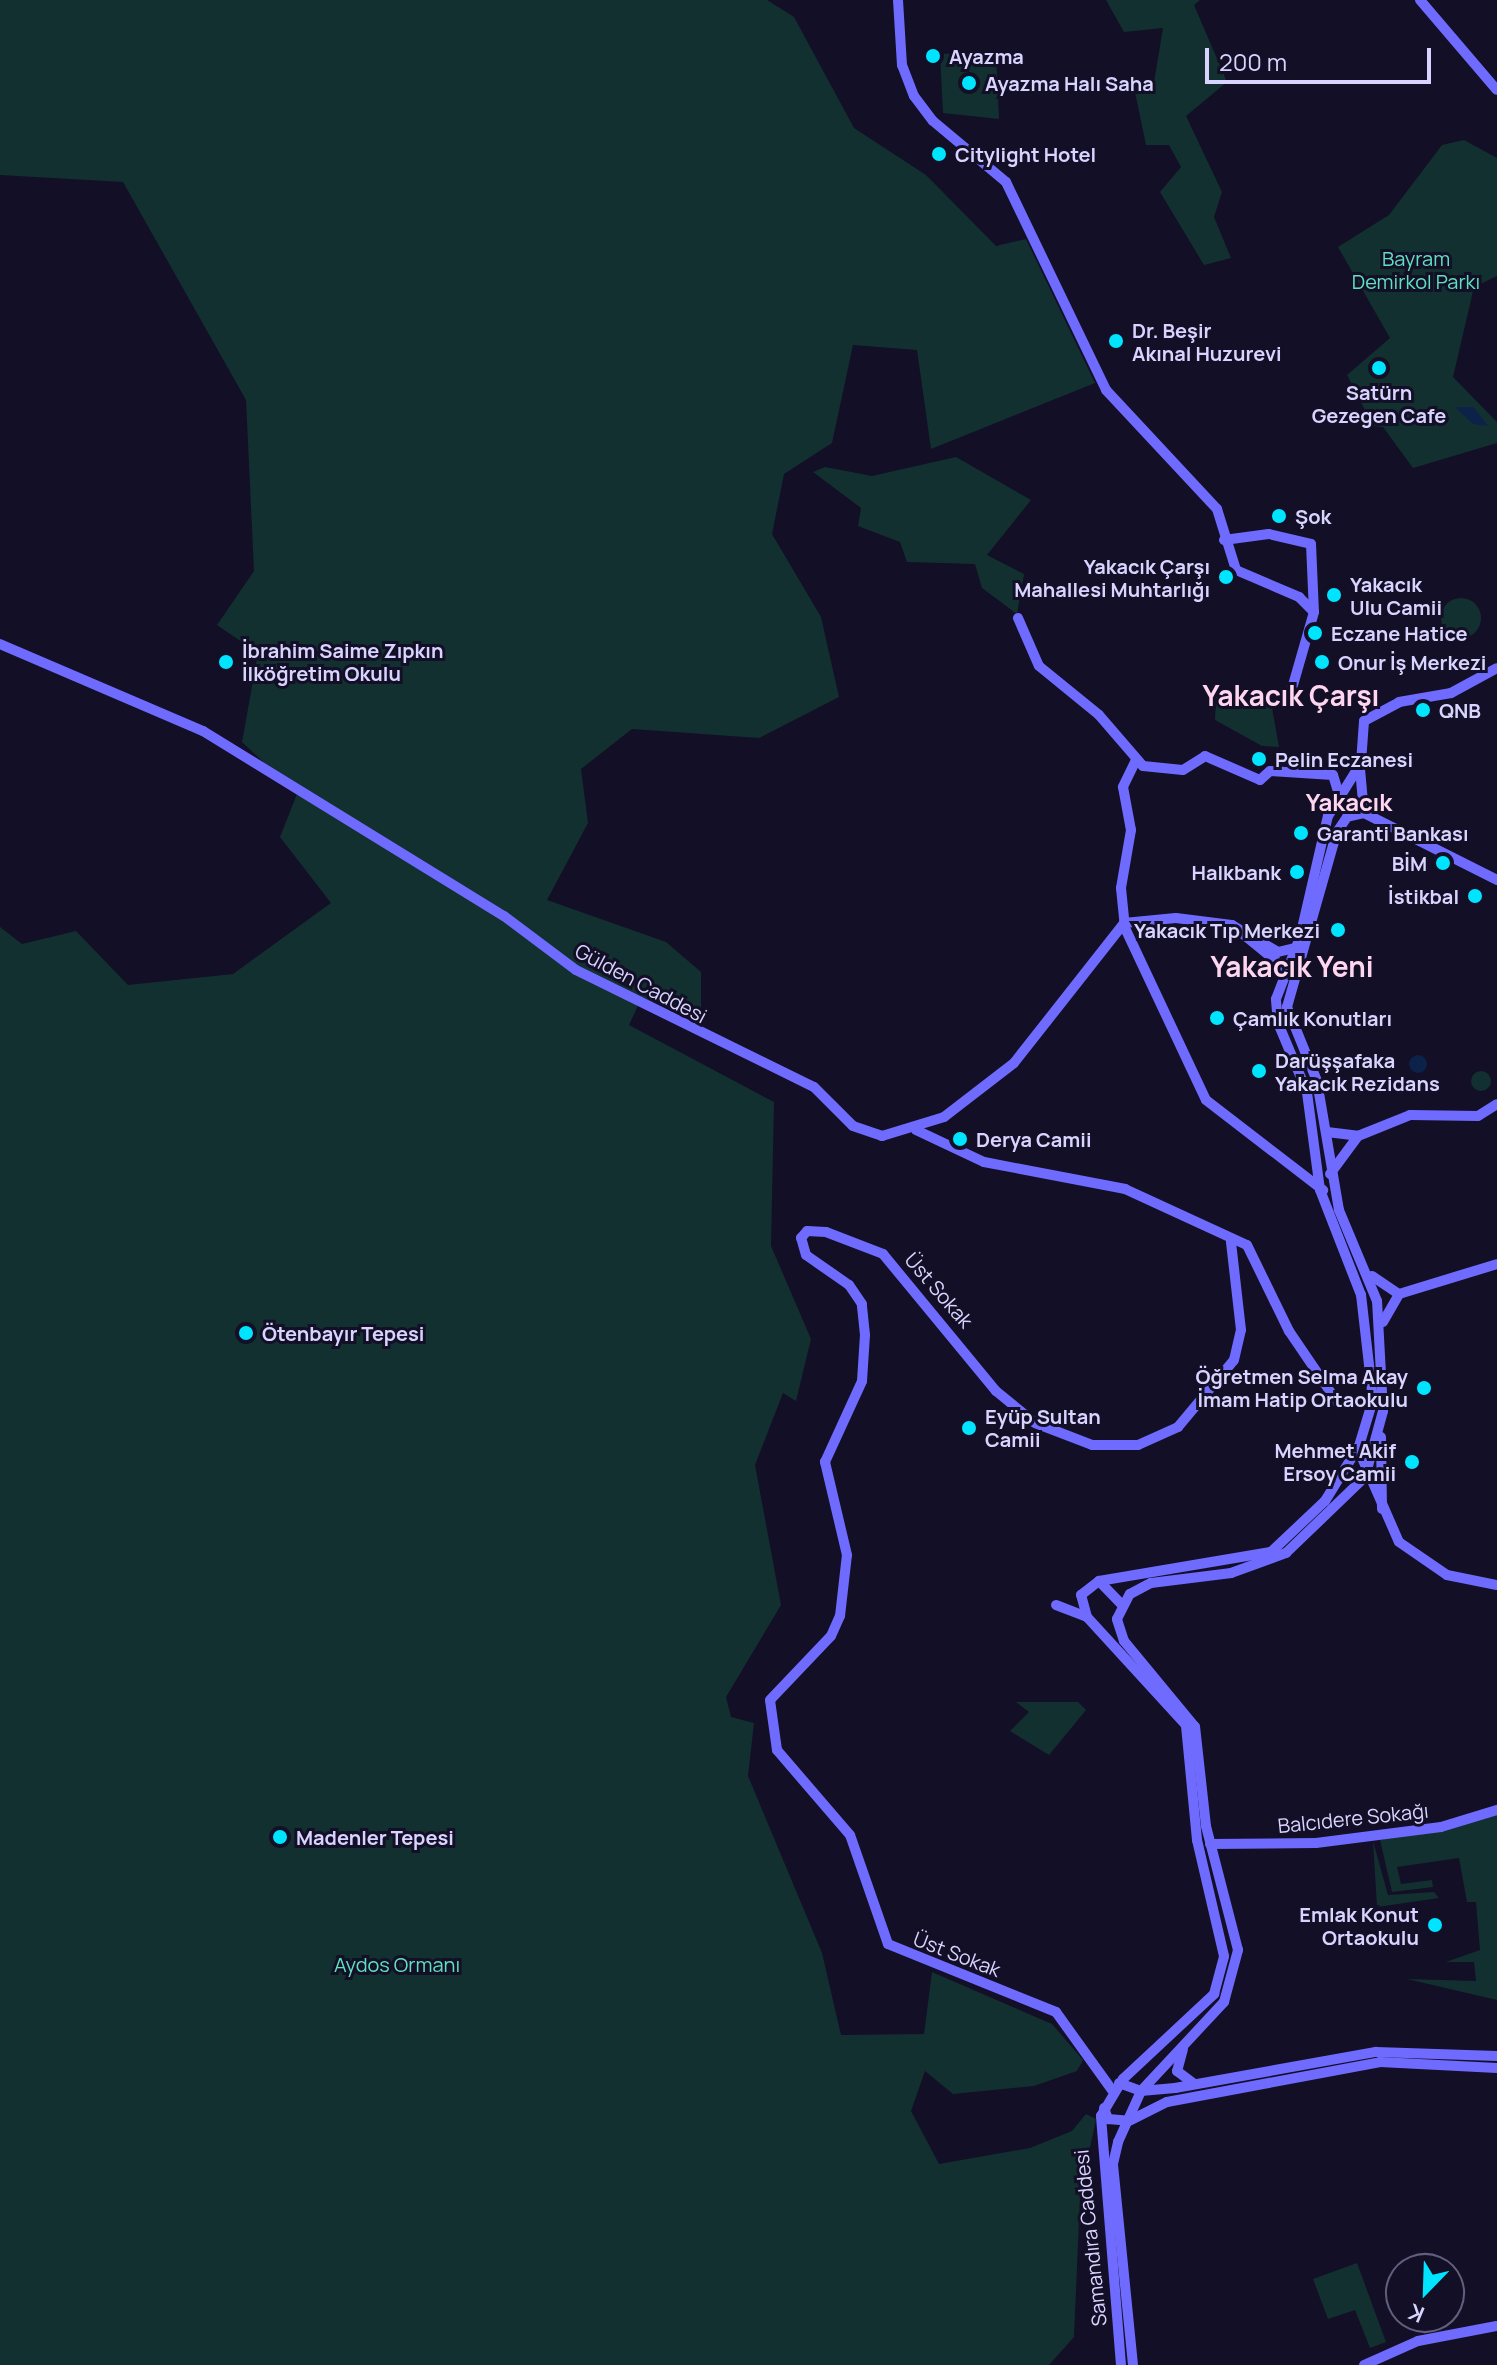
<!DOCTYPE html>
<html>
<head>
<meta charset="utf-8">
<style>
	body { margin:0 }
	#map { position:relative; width:1497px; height:2365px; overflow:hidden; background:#130f26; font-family:Manrope,sans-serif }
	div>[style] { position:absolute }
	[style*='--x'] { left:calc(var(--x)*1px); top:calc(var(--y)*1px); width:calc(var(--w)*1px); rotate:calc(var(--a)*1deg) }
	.green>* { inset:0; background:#12302f }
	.round { border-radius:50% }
	.water>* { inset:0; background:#0c2248 }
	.secondary>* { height:10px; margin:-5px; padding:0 5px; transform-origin:5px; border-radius:5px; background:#6f6bff }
	.dots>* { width:22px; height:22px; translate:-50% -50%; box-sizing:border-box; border:4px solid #130f26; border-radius:50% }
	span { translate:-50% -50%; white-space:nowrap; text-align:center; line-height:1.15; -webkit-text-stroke:6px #130f26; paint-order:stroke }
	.poi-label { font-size:20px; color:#d9d4ff; font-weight:700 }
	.left { translate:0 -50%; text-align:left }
	.right { translate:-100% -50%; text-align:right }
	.park-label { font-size:20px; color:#5fe0c0 }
	.street-label { font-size:20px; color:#d9d4ff }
	.quarter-label { font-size:24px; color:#ffd6f0; font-weight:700 }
	.district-label { font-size:28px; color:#ffd6f0; font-weight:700 }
	.north { position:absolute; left:1385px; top:2253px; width:80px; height:80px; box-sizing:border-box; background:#130f26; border:2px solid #625e7d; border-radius:50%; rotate:203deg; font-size:22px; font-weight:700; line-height:32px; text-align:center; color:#d9d4ff }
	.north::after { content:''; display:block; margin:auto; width:28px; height:36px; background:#00e5ff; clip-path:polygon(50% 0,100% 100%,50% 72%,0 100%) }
	.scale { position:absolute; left:1205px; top:48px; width:226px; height:36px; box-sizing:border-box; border:4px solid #d9d4ff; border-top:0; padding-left:10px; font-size:24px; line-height:28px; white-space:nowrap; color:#d9d4ff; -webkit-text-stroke:6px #130f26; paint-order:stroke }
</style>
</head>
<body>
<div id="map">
	<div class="green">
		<i style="clip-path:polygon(0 0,767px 0,794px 17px,854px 128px,926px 175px,996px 246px,1026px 239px,1095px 383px,931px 449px,917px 350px,853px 345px,832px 443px,784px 474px,772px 534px,821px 617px,839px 697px,759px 738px,632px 729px,581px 769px,588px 823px,547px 900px,666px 942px,701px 972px,701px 1021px,642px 997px,629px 1025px,774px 1102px,771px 1246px,811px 1339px,796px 1401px,783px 1393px,755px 1465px,781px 1605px,726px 1697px,731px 1717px,754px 1723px,748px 1776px,822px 1953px,841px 2035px,924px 2034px,932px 1972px,1052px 2024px,1083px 2060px,1077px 2071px,1034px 2086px,953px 2094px,925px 2071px,911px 2111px,939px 2164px,1030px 2148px,1072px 2131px,1086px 2114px,1096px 2119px,1080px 2196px,1074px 2337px,1049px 2365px,0 2365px,0 927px,22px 944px,76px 931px,128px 985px,233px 974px,331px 903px,280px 837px,297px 794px,242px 742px,258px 653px,217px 625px,254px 571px,246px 400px,123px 182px,0 175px)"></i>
		<i style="clip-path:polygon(1106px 0,1200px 0,1194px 5px,1227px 82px,1186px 116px,1222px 192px,1214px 217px,1231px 258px,1204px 265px,1160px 192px,1181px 167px,1169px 145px,1146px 145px,1135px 92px,1153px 88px,1163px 28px,1124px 32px)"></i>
		<i style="clip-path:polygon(996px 52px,999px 119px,943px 113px,940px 54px)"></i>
		<i style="clip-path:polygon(1464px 140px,1497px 158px,1497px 276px,1474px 287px,1453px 377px,1497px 422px,1497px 443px,1413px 468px,1383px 427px,1373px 426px,1347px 375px,1390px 338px,1338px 247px,1389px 215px,1442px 145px)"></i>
		<i style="clip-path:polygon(956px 457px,1031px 500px,987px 555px,1024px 574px,1017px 614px,982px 588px,975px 564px,907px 562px,900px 542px,858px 526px,861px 508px,813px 472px,825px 467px,872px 476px)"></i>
		<i class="round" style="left:1441px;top:598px;width:40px;height:40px"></i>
		<i style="clip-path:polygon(1216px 696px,1271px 702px,1279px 747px,1262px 746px,1215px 720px)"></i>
		<i class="round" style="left:1471px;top:1071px;width:20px;height:20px"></i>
		<i style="clip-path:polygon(1016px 1702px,1078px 1702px,1086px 1710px,1049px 1755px,1010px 1731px,1029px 1712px)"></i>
		<i style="clip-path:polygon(1497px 1815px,1497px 2000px,1407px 1979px,1476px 1981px,1474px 1962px,1446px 1962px,1480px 1950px,1476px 1902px,1467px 1902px,1459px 1858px,1397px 1867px,1401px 1884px,1432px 1880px,1433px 1887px,1392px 1892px,1380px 1840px)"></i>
		<i style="clip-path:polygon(1373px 1841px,1388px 1895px,1434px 1892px,1439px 1898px,1377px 1907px)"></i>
		<i style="clip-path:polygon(1357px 2263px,1386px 2342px,1370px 2348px,1355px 2310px,1328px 2319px,1313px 2279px)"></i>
	</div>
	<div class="water">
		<i style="clip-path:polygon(1455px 407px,1473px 407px,1488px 426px,1473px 424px)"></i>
		<i class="round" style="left:1409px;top:1055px;width:18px;height:18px"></i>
	</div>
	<div class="secondary">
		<i style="--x:898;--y:0;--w:65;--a:86.5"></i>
		<i style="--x:902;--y:65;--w:33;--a:69"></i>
		<i style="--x:914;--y:96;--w:31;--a:53"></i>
		<i style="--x:933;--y:121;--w:95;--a:39.9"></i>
		<i style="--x:1006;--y:182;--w:231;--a:64.3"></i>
		<i style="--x:1106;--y:390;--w:163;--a:47"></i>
		<i style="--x:1217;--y:509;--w:64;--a:72.7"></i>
		<i style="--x:1236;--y:570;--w:69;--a:23.2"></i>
		<i style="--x:1299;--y:597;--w:21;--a:45"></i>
		<i style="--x:1420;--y:0;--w:118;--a:49.5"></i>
		<i style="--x:1224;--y:540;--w:45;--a:-7.6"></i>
		<i style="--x:1269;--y:534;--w:43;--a:13.4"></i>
		<i style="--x:1311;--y:544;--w:68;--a:87.5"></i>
		<i style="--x:1314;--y:612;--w:91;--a:106"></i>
		<i style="--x:1018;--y:618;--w:52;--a:66.4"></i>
		<i style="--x:1039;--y:666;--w:77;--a:39.2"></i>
		<i style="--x:1099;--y:715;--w:67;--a:49.2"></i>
		<i style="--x:1143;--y:766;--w:40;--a:5.7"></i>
		<i style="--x:1183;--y:770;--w:26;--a:-32"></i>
		<i style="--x:1205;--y:756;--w:60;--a:23.6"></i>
		<i style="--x:1260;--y:780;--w:13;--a:-42"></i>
		<i style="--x:1270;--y:771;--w:63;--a:3.6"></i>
		<i style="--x:1333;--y:775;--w:24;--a:73"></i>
		<i style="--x:0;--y:644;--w:221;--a:23.2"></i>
		<i style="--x:203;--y:731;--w:353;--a:31.6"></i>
		<i style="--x:504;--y:916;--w:90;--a:36.9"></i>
		<i style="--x:576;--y:970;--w:265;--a:26.2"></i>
		<i style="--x:814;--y:1087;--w:55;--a:45"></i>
		<i style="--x:853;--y:1126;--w:31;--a:19"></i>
		<i style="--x:882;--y:1136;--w:65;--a:-17"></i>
		<i style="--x:944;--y:1117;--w:88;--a:-37.6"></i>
		<i style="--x:1014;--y:1063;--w:178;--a:-51.8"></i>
		<i style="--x:1124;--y:923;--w:52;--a:-5.5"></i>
		<i style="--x:1176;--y:918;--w:56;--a:7.1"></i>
		<i style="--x:1136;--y:760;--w:30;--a:116"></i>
		<i style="--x:1123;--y:787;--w:44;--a:79.5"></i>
		<i style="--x:1131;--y:830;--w:59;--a:99.8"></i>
		<i style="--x:1121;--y:888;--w:40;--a:84.3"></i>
		<i style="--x:1125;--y:928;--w:190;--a:64.8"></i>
		<i style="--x:1206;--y:1100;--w:148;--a:37.6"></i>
		<i style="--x:1360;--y:769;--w:44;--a:84.8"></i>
		<i style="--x:1364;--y:813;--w:149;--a:26.7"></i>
		<i style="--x:1287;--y:970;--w:71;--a:-140.7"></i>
		<i style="--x:1232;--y:925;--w:53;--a:30.4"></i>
		<i style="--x:1278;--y:952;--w:18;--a:-13"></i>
		<i style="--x:916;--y:1130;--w:75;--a:25.2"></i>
		<i style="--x:984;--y:1162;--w:144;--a:10.8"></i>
		<i style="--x:1125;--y:1189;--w:134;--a:24.7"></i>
		<i style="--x:1247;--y:1245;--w:96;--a:64"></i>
		<i style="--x:1289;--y:1331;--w:87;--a:55.8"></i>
		<i style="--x:1327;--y:1132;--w:31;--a:7"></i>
		<i style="--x:1358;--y:1136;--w:56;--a:-22"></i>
		<i style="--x:1410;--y:1115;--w:68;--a:0.8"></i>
		<i style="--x:1478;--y:1116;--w:22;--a:-32"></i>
		<i style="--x:1330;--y:1174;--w:47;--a:-53.6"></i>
		<i style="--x:1372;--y:1276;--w:32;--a:34"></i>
		<i style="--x:1399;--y:1294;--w:102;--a:-17"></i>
		<i style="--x:1383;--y:1322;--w:32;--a:-60"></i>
		<i style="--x:1381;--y:1437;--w:72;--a:89.2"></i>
		<i style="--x:1359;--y:1451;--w:99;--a:66.3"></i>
		<i style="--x:1399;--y:1542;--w:58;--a:34.5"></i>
		<i style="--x:1447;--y:1575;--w:51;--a:11.3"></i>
		<i style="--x:1099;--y:1581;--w:32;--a:46"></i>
		<i style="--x:1056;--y:1605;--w:33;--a:21"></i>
		<i style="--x:1210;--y:1844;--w:106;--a:-0.5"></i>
		<i style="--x:1316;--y:1843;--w:126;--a:-7.3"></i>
		<i style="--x:1441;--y:1827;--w:59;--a:-16.9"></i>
		<i style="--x:1183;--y:2049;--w:23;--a:105"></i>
		<i style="--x:1177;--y:2071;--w:20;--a:37"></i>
		<i style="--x:1119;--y:2083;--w:23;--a:20"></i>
		<i style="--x:1141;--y:2091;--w:34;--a:-5"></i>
		<i style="--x:1175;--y:2088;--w:204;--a:-10.2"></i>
		<i style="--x:1376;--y:2052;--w:121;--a:1.9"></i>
		<i style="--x:1112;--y:2090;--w:96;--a:-125.7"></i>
		<i style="--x:1056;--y:2012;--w:181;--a:-158"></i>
		<i style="--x:888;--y:1944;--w:115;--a:-109.2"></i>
		<i style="--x:850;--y:1835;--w:112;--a:-130.7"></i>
		<i style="--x:777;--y:1750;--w:50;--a:-98"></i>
		<i style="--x:770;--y:1700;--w:88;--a:-46.4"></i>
		<i style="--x:831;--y:1636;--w:22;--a:-66"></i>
		<i style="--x:840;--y:1616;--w:61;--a:-83.5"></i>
		<i style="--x:847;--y:1555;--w:96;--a:-103.3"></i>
		<i style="--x:825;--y:1462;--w:89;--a:-65.4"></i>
		<i style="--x:862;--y:1381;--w:46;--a:-86.3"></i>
		<i style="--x:865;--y:1335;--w:31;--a:-96"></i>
		<i style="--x:862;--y:1304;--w:23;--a:-124"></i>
		<i style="--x:849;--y:1285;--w:52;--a:-145.1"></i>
		<i style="--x:806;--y:1255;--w:18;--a:-106"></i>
		<i style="--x:801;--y:1238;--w:9;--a:-49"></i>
		<i style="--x:807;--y:1231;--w:19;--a:3"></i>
		<i style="--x:826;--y:1232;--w:61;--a:21.1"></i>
		<i style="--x:883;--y:1254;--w:178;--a:50.5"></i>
		<i style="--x:996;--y:1391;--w:50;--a:39.4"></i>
		<i style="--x:1035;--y:1423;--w:61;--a:21.1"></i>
		<i style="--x:1092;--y:1445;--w:46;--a:0"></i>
		<i style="--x:1138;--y:1445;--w:44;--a:-24.2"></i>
		<i style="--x:1178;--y:1427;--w:87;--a:-50.1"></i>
		<i style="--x:1234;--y:1360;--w:31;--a:-77"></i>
		<i style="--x:1241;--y:1330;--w:89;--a:-96.5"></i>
		<i style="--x:1104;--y:2108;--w:12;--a:70"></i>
		<i style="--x:1108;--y:2119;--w:21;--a:5"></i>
		<i style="--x:1131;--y:2120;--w:40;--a:-26.6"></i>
		<i style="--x:1167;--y:2102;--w:217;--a:-10.6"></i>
		<i style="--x:1380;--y:2062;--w:117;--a:2.9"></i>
		<i style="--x:1121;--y:2365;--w:250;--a:-94.6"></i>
		<i style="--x:1101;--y:2116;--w:43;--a:-59.3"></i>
		<i style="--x:1123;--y:2079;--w:125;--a:-43"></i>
		<i style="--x:1214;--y:1994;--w:39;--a:-75"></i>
		<i style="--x:1224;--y:1956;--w:119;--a:-103.1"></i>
		<i style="--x:1197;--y:1840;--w:116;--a:-95.5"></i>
		<i style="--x:1186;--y:1725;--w:147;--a:-132.5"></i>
		<i style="--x:1087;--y:1617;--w:23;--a:-105"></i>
		<i style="--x:1081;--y:1595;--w:23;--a:-38"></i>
		<i style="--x:1099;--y:1581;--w:174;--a:-9.6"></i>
		<i style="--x:1271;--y:1552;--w:74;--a:-43.4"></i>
		<i style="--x:1325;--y:1501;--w:65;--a:-58.3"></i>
		<i style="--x:1359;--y:1446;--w:48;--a:-73.1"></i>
		<i style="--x:1373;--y:1400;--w:106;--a:-96.5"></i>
		<i style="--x:1361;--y:1295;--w:113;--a:-111.3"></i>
		<i style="--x:1320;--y:1190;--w:99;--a:-97.6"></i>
		<i style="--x:1307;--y:1092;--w:75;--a:-112.8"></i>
		<i style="--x:1278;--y:1023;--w:24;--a:-95"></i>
		<i style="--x:1276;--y:999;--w:66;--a:-68.8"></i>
		<i style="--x:1300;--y:937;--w:124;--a:-77"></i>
		<i style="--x:1328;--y:816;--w:62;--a:-58.1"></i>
		<i style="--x:1361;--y:763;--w:42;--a:-85.9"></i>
		<i style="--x:1364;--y:721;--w:40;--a:-28"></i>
		<i style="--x:1399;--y:702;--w:53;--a:-9.8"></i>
		<i style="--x:1451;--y:693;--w:52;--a:-28.5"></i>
		<i style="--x:1133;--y:2365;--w:202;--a:-95.7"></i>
		<i style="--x:1113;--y:2164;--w:23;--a:-77"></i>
		<i style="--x:1118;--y:2142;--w:56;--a:-65.7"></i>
		<i style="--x:1141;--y:2091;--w:122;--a:-47"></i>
		<i style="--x:1224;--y:2002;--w:54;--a:-74.9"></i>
		<i style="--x:1238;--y:1950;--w:128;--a:-104.5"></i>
		<i style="--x:1206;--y:1826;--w:100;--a:-96.3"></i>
		<i style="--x:1195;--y:1727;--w:112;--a:-129.5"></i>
		<i style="--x:1124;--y:1641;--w:23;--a:-108"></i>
		<i style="--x:1117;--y:1619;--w:28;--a:-63"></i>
		<i style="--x:1130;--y:1594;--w:24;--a:-28"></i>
		<i style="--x:1151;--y:1583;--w:81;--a:-7.1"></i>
		<i style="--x:1231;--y:1573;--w:59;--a:-20"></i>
		<i style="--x:1286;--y:1553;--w:110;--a:-43.9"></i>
		<i style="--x:1365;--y:1477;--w:68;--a:-74.7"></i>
		<i style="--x:1383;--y:1411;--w:110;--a:-93.1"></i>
		<i style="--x:1377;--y:1301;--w:99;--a:-112.7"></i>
		<i style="--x:1339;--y:1210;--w:131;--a:-99.7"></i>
		<i style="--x:1317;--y:1081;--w:80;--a:-112.1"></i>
		<i style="--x:1287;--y:1007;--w:182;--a:-74.1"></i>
		<i style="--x:1337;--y:832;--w:18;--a:-56"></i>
		<i style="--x:1347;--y:817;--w:17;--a:-13"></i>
		<i style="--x:1364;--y:2365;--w:59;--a:-24"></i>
		<i style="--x:1418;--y:2341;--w:80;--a:-10.8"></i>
	</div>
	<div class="dots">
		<i style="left:933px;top:56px;background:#00e5ff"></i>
		<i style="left:969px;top:83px;background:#00e5ff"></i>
		<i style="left:939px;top:154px;background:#00e5ff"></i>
		<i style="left:1116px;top:341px;background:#00e5ff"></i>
		<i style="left:1379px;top:368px;background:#00e5ff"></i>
		<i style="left:1279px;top:516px;background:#00e5ff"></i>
		<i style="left:1226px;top:577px;background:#00e5ff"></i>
		<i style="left:1334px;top:595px;background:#00e5ff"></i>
		<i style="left:1315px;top:633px;background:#00e5ff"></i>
		<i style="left:226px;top:662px;background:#00e5ff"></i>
		<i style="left:1322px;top:662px;background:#00e5ff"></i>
		<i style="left:1423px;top:710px;background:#00e5ff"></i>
		<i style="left:1259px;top:759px;background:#00e5ff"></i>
		<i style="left:1301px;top:833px;background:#00e5ff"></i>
		<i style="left:1443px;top:863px;background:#00e5ff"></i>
		<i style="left:1297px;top:872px;background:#00e5ff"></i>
		<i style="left:1475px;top:896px;background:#00e5ff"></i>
		<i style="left:1338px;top:930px;background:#00e5ff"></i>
		<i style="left:1217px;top:1018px;background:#00e5ff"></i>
		<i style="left:1259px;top:1071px;background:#00e5ff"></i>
		<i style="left:960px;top:1139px;background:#00e5ff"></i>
		<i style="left:246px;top:1333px;background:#00e5ff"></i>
		<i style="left:1424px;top:1388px;background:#00e5ff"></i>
		<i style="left:969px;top:1428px;background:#00e5ff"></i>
		<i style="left:1412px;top:1462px;background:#00e5ff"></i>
		<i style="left:280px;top:1837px;background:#00e5ff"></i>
		<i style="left:1435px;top:1925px;background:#00e5ff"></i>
	</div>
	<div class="poi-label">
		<span class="left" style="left:949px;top:56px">Ayazma</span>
		<span class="left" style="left:985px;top:83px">Ayazma Halı Saha</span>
		<span class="left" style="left:955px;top:154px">Citylight Hotel</span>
		<span class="left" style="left:1132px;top:342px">Dr. Beşir<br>Akınal Huzurevi</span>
		<span style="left:1379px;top:404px">Satürn<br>Gezegen Cafe</span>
		<span class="left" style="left:1295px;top:516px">Şok</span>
		<span class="right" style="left:1210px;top:578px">Yakacık Çarşı<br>Mahallesi Muhtarlığı</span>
		<span class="left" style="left:1350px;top:596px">Yakacık<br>Ulu Camii</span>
		<span class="left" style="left:1331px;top:633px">Eczane Hatice</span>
		<span class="left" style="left:242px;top:662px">İbrahim Saime Zıpkın<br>İlköğretim Okulu</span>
		<span class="left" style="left:1338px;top:662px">Onur İş Merkezi</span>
		<span class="left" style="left:1439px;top:710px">QNB</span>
		<span class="left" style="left:1275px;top:759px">Pelin Eczanesi</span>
		<span class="left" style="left:1317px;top:833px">Garanti Bankası</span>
		<span class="right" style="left:1427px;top:863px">BİM</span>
		<span class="right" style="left:1281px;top:872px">Halkbank</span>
		<span class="right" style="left:1459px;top:896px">İstikbal</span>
		<span class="right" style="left:1320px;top:930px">Yakacık Tıp Merkezi</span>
		<span class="left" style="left:1233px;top:1018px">Çamlık Konutları</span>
		<span class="left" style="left:1275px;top:1072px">Darüşşafaka<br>Yakacık Rezidans</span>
		<span class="left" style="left:976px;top:1139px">Derya Camii</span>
		<span class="left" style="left:262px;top:1333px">Ötenbayır Tepesi</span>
		<span class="right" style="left:1408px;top:1388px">Öğretmen Selma Akay<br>İmam Hatip Ortaokulu</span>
		<span class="left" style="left:985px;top:1428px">Eyüp Sultan<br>Camii</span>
		<span class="right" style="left:1396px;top:1462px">Mehmet Akif<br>Ersoy Camii</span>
		<span class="left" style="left:296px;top:1837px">Madenler Tepesi</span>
		<span class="right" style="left:1419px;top:1926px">Emlak Konut<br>Ortaokulu</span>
	</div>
	<div class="park-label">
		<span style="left:1416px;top:270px">Bayram<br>Demirkol Parkı</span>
		<span style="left:397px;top:1964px">Aydos Ormanı</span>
	</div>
	<div class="street-label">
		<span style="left:641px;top:983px;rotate:28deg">Gülden Caddesi</span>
		<span style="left:939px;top:1290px;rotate:49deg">Üst Sokak</span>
		<span style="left:1353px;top:1818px;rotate:-6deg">Balcıdere Sokağı</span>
		<span style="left:957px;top:1954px;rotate:21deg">Üst Sokak</span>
		<span style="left:1090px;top:2238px;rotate:-96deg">Samandıra Caddesi</span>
	</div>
	<div class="quarter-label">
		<span style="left:1349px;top:802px">Yakacık</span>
	</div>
	<div class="district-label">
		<span style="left:1291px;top:695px">Yakacık Çarşı</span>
		<span style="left:1292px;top:966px">Yakacık Yeni</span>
	</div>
	<div class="north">K</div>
	<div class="scale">200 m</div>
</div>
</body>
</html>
